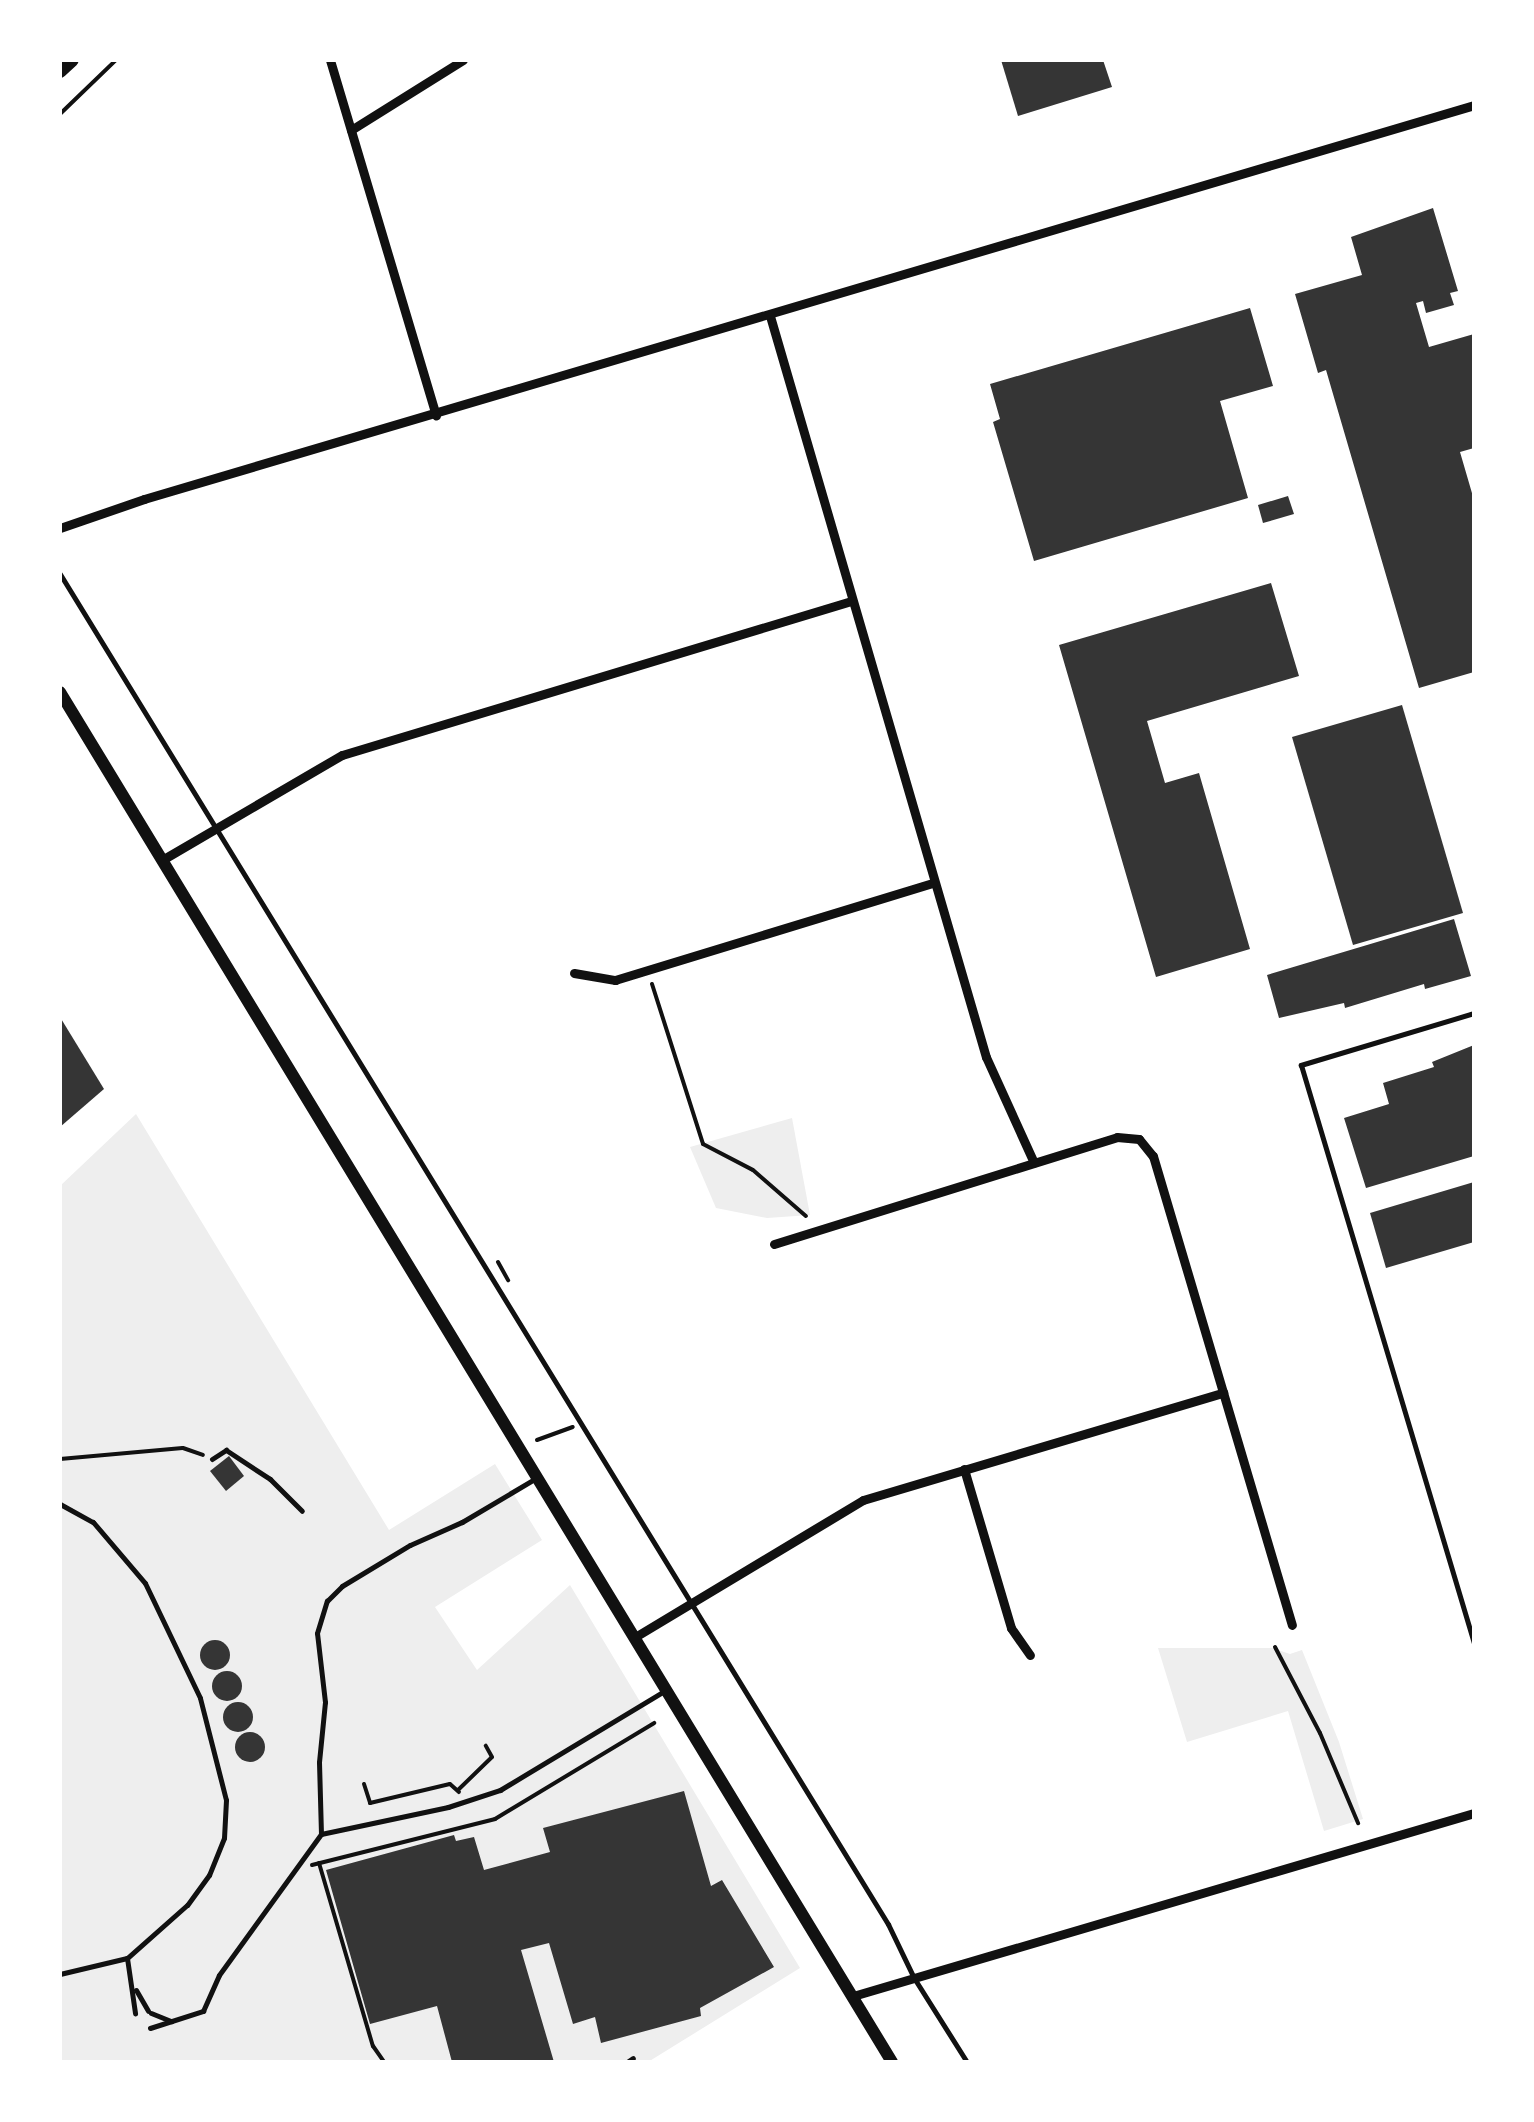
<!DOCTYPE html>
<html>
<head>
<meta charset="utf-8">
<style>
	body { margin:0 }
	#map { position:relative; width:1534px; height:2122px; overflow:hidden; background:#fff; font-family:"Fira Sans",sans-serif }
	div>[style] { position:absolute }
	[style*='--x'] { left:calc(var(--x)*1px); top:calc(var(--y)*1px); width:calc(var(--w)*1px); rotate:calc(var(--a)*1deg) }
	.green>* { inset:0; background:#eee }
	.building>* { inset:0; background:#353535 }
	.round { border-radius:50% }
	.path>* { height:4px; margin:-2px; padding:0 2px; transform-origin:2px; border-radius:2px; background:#111 }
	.service>* { height:5px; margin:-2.5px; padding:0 2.5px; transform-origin:2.5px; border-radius:2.5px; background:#111 }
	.minor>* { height:9px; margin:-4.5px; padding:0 4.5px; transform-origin:4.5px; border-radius:4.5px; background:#111 }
	.secondary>* { height:12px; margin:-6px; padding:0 6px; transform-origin:6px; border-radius:6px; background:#111 }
	.primary>* { height:14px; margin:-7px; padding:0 7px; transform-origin:7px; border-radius:7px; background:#111 }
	span { translate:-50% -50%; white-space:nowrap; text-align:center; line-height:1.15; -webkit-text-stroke:10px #fff; paint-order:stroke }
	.frame { position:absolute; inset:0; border:62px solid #fff; pointer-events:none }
</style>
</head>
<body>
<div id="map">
	<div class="green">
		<i style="clip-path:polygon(136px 1114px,389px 1530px,495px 1464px,542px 1540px,435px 1607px,477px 1670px,570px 1585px,800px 1968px,648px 2062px,60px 2062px,60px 1186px)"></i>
		<i style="clip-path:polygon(792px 1118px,810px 1215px,767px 1218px,716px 1208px,690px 1147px)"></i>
		<i style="clip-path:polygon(1158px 1648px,1272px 1648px,1290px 1654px,1302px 1650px,1339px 1742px,1363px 1819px,1324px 1831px,1288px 1711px,1187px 1742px)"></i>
	</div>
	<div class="building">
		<i style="clip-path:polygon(1001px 60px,1103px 60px,1112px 87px,1018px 116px)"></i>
		<i style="clip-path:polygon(1433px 208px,1458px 291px,1450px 293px,1454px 305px,1426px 313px,1423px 301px,1416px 303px,1429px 347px,1474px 334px,1474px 448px,1460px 452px,1474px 500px,1474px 672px,1419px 688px,1326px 370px,1318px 373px,1295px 294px,1362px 275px,1351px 237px)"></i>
		<i style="clip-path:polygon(1250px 308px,1273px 386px,1220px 401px,1248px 498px,1034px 561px,993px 422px,1000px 419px,990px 384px)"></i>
		<i style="clip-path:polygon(1288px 496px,1294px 514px,1263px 523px,1258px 505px)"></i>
		<i style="clip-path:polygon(1271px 583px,1299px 676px,1147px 721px,1165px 783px,1199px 773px,1250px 949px,1156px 977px,1059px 645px)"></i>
		<i style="clip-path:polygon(1402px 705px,1463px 913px,1353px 945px,1292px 737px)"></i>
		<i style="clip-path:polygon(1454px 919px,1471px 976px,1425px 989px,1424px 984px,1345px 1008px,1344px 1003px,1279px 1018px,1267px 975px)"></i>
		<i style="clip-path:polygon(60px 1017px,104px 1089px,60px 1127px)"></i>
		<i style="clip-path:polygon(1474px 1045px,1474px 1156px,1366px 1188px,1344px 1118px,1389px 1104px,1383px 1083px,1434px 1067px,1432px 1062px)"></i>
		<i style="clip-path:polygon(1474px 1182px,1474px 1242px,1386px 1268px,1370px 1213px)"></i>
		<i style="clip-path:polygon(229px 1456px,244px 1476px,226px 1491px,210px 1471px)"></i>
		<i class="round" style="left:200px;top:1640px;width:30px;height:30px"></i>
		<i class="round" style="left:212px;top:1671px;width:30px;height:30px"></i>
		<i class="round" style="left:223px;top:1702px;width:30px;height:30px"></i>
		<i class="round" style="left:235px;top:1732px;width:30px;height:30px"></i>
		<i style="clip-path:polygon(684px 1791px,711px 1886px,722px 1880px,774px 1967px,700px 2008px,701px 2016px,601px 2043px,595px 2017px,573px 2024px,549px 1943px,521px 1950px,554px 2062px,452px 2062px,437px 2006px,370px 2024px,326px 1870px,454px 1835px,456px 1841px,474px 1837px,484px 1870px,550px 1852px,543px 1828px)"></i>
	</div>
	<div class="path">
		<i style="--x:60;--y:114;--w:78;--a:-44"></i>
		<i style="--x:652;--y:984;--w:168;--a:72.3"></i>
		<i style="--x:703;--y:1144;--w:56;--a:27.5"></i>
		<i style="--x:753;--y:1170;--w:70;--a:41"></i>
		<i style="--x:498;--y:1262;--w:21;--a:61"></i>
		<i style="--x:537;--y:1440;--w:38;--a:-20"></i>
		<i style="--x:60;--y:1459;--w:123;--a:-5.1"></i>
		<i style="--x:183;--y:1448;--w:21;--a:19"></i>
		<i style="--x:1275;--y:1647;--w:97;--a:62.4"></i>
		<i style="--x:1320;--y:1733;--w:98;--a:67.1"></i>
		<i style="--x:364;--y:1784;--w:20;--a:72"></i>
		<i style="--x:370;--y:1803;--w:82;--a:-13.4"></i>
		<i style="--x:450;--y:1784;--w:12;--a:42"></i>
		<i style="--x:458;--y:1790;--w:47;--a:-44.1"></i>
		<i style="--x:492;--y:1757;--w:13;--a:-119"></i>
		<i style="--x:319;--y:1863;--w:191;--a:73.6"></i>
		<i style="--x:373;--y:2046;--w:19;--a:55"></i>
		<i style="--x:312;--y:1865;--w:189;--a:-14.1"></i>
		<i style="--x:495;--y:1819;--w:186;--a:-31.1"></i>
	</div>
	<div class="service">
		<i style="--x:60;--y:574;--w:1584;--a:58.48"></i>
		<i style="--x:888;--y:1924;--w:60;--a:64.3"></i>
		<i style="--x:914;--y:1978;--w:99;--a:57.8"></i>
		<i style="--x:1474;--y:1013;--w:181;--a:163.3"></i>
		<i style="--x:1301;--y:1065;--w:603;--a:73.34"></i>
		<i style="--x:212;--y:1459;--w:17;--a:-33"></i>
		<i style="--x:226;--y:1450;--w:53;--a:33.4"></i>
		<i style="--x:270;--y:1479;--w:45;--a:45"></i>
		<i style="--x:60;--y:1504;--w:38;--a:29"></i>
		<i style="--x:93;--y:1522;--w:80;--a:49.6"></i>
		<i style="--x:145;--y:1583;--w:127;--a:64.4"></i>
		<i style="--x:200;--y:1698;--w:105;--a:75.7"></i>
		<i style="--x:226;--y:1800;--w:38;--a:93"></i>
		<i style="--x:224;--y:1838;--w:40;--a:112"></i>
		<i style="--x:209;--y:1875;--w:37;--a:126"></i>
		<i style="--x:187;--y:1905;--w:80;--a:138.5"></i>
		<i style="--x:127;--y:1958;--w:69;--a:166.6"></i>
		<i style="--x:321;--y:1834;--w:130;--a:-12"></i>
		<i style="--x:448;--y:1807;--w:55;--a:-18.1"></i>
		<i style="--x:500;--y:1790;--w:192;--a:-31.1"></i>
		<i style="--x:127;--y:1958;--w:56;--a:81.7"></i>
		<i style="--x:136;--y:1990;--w:24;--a:60"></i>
		<i style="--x:151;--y:2013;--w:22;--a:22"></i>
		<i style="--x:150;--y:2028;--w:56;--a:-17.8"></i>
		<i style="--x:203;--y:2011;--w:39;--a:-66"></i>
		<i style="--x:219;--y:1975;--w:174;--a:-54.1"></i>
		<i style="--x:321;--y:1834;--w:72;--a:-91.6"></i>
		<i style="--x:319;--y:1762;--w:60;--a:-84.3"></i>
		<i style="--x:325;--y:1702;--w:69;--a:-96.6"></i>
		<i style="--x:317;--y:1633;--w:34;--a:-73"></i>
		<i style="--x:327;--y:1601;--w:21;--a:-45"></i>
		<i style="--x:342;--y:1586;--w:79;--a:-31.1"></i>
		<i style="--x:410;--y:1545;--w:57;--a:-23.9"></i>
		<i style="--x:462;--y:1522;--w:86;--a:-30.7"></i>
		<i style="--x:627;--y:2062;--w:7;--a:-34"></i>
	</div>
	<div class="minor">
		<i style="--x:330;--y:60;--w:371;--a:73.4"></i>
		<i style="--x:351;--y:130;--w:132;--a:-32"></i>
		<i style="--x:770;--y:316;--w:772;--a:73.75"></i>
		<i style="--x:986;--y:1057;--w:116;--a:65.6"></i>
		<i style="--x:60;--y:528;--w:89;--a:-19"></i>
		<i style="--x:144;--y:499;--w:1387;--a:-16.5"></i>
		<i style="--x:162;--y:860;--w:208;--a:-30.3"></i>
		<i style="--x:342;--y:755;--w:532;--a:-16.83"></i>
		<i style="--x:574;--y:973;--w:42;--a:9.7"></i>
		<i style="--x:615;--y:980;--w:332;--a:-17"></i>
		<i style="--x:774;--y:1244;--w:359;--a:-17.3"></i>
		<i style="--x:1117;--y:1137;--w:22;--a:5"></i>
		<i style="--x:1139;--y:1139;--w:22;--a:51"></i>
		<i style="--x:1153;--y:1156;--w:489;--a:73.5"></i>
		<i style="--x:964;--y:1469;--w:166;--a:73.5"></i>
		<i style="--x:1011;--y:1628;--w:33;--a:55"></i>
		<i style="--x:635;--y:1637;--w:266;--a:-31"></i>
		<i style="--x:863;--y:1500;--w:376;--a:-16.6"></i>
		<i style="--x:853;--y:1996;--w:647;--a:-16.42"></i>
	</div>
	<div class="secondary">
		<i style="--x:60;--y:692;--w:1603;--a:58.73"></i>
	</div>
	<div class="primary">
		<i style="--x:60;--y:71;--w:16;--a:-43"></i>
	</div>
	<div class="frame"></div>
</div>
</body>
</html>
